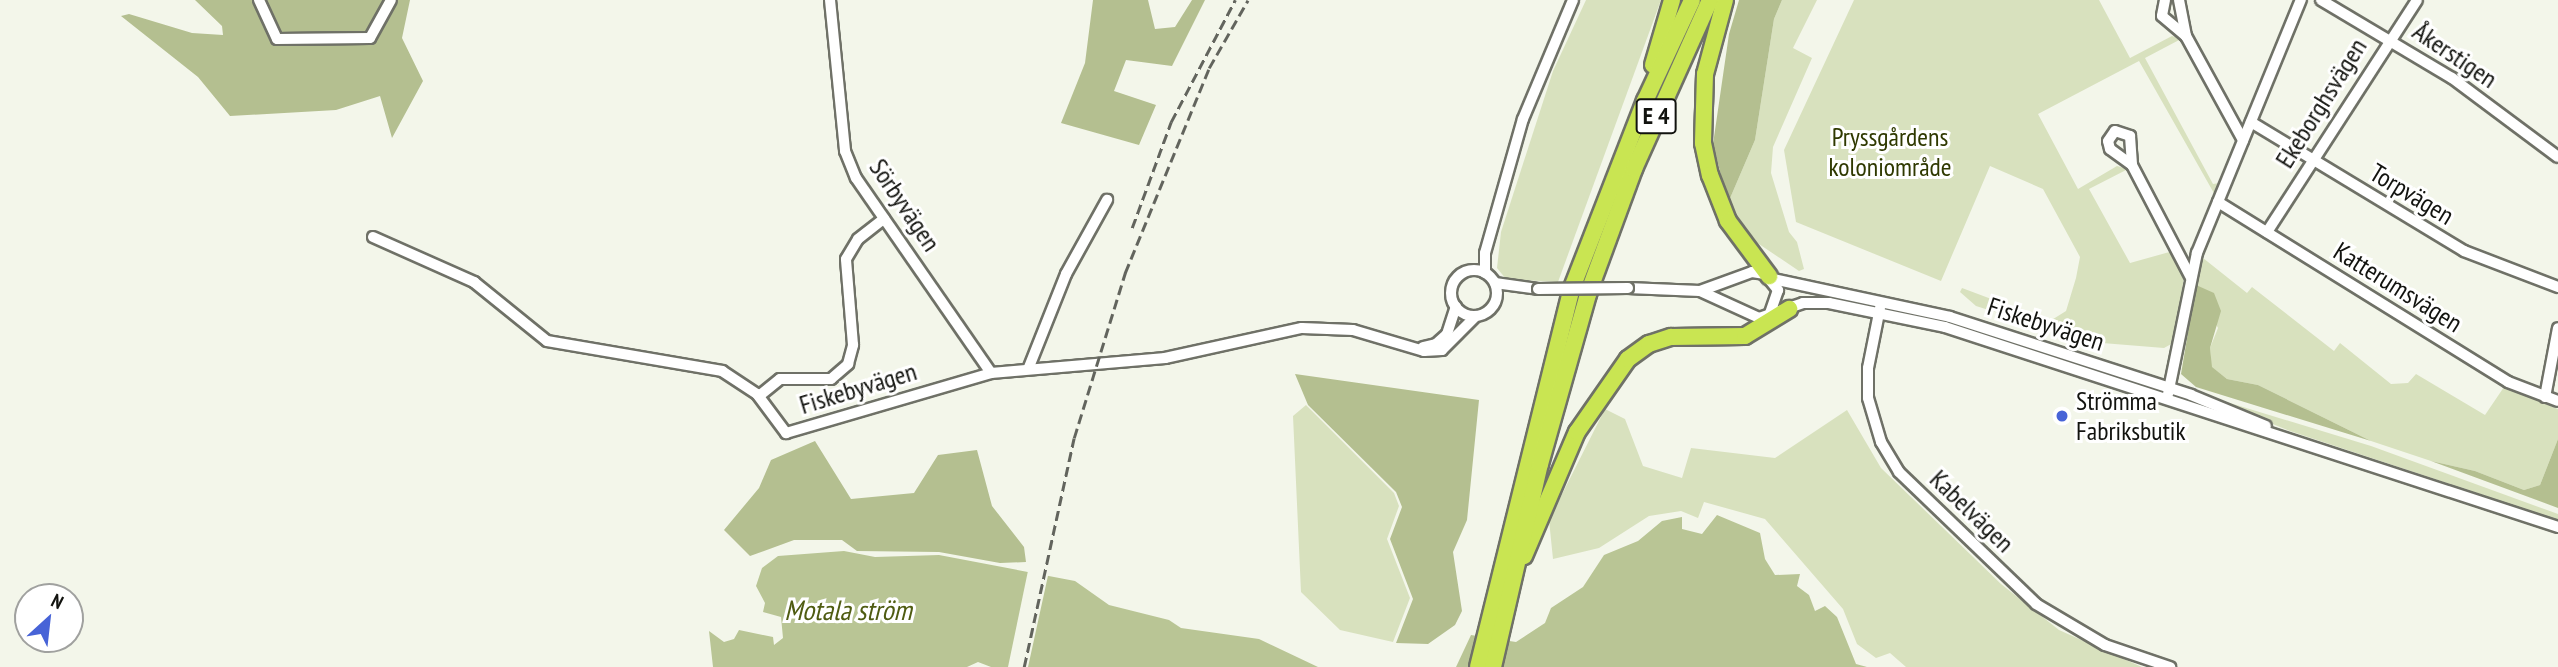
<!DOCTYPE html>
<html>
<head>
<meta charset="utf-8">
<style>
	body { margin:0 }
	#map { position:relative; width:2558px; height:667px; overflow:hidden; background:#f3f6ea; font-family:"PT Sans Narrow",sans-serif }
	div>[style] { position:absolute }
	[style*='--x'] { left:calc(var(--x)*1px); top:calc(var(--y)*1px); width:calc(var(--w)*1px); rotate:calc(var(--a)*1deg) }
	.green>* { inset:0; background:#d8e1be }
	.forest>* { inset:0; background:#b4bf90 }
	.water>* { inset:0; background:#b9c595 }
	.pier>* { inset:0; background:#f3f6ea }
	.roads { filter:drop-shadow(2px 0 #6f7167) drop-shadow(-2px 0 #6f7167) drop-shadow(0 2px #6f7167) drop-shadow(0 -2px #6f7167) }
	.minor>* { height:10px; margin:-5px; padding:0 5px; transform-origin:5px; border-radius:5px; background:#fff }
	.minor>.ring { margin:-5px; padding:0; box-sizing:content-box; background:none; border:10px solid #fff; border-radius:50% }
	.highway>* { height:16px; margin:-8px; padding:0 8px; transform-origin:8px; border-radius:8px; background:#c9e552 }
	.rail>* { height:2.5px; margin-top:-1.25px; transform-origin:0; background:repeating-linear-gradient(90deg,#62645d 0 10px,transparent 0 15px) }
	.bridges { filter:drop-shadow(2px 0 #6f7167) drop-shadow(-2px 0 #6f7167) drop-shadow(0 2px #6f7167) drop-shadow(0 -2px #6f7167) }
	.minor-bridge>* { height:10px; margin:-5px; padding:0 5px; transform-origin:5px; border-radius:5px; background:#fff }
	.dots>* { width:19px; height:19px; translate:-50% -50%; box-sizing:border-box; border:4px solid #fff; border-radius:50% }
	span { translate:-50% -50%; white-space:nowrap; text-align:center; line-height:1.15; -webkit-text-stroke:6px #fff; paint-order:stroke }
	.shield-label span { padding:2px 5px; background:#fff; border:2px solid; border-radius:5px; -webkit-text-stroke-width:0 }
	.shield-label { font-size:24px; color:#12130f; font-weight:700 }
	.street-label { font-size:26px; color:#12130f }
	.park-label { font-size:26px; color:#2f3900 }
	.poi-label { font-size:26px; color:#12130f }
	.left { translate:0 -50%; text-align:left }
	.water-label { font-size:28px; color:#4f5c12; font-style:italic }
	.north { position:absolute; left:14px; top:583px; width:70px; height:70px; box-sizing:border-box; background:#fff; border:2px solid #a0a19f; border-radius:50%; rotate:27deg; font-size:19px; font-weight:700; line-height:28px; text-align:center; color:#12130f }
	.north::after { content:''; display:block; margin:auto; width:24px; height:32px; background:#4763d7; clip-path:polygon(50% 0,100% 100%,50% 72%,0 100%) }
</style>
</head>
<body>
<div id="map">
	<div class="green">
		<i style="clip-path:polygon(1586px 0,1661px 0,1558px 282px,1506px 279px,1497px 268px,1501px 232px,1553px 71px)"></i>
		<i style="clip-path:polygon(1782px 0,1817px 0,1793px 48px,1812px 58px,1773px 147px,1771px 173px,1789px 232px,1797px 242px,1804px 269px,1799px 271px,1753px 240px,1728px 203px,1755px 140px,1774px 19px)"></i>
		<i style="clip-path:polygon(1854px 0,2099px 0,2130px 58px,2172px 36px,2181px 39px,2145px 58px,2213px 184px,2220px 183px,2215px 195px,2139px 61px,2038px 114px,2078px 189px,2117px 166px,2128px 169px,2089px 189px,2130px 263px,2173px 251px,2184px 278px,2173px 343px,2164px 348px,2090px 342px,1976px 306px,1960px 292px,1962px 288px,2050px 321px,2066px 311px,2076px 278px,2080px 257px,2043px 189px,1990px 166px,1941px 281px,1796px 222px,1784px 150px)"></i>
		<i style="clip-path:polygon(2203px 258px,2247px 293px,2252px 287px,2334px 351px,2340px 343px,2391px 384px,2408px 383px,2416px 374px,2485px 415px,2504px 387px,2558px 409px,2558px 439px,2540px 485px,2524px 490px,2475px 471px,2431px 461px,2371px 441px,2258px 385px,2227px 379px,2211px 367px,2210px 348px,2218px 328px,2196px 285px)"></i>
		<i style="clip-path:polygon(2194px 392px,2371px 446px,2558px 514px,2558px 520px,2290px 431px)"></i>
		<i style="clip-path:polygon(1306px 405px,1394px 493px,1399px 506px,1387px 539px,1410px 598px,1393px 642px,1340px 630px,1301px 592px,1293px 416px)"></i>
		<i style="clip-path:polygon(1605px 409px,1625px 419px,1643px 466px,1682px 478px,1691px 448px,1775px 458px,1847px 410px,1881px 468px,2001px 584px,2059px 630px,2142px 667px,1906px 667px,1890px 653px,1876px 658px,1857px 644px,1843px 609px,1765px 519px,1704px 502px,1698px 518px,1681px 511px,1649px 516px,1599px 548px,1553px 559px,1549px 520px)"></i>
	</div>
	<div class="forest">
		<i style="clip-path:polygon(195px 0,410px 0,402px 38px,423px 81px,392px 138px,380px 96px,336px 110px,230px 116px,198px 77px,121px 16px,129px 14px,192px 33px,223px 35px,222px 26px)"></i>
		<i style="clip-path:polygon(1093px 0,1148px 0,1155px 29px,1175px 27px,1192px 0,1205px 0,1172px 66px,1126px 60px,1114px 91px,1156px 105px,1139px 145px,1061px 123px,1085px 63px)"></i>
		<i style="clip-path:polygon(1739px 0,1782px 0,1774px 19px,1755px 140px,1728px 203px,1713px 144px,1729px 34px)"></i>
		<i style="clip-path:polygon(2196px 285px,2214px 293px,2221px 311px,2210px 348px,2212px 367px,2227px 379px,2258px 385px,2371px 441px,2196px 387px,2181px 374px)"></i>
		<i style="clip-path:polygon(1295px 374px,1479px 400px,1467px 520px,1453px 552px,1462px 611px,1455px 625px,1428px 644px,1396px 643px,1413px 599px,1390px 539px,1402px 507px,1396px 492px,1308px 405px)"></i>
		<i style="clip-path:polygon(2558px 439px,2558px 508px,2431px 461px,2475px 471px,2524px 490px,2540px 485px)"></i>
		<i style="clip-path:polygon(815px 441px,851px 499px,914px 493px,938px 455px,977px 450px,992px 506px,1024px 547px,1026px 562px,1000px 563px,939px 552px,857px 551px,842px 540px,794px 540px,750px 556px,724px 530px,759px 488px,771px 460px)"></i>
	</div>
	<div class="water">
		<i style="clip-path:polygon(1717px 515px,1760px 533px,1765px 559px,1775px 575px,1800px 574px,1797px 586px,1809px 595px,1815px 611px,1825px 606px,1837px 617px,1856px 664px,1867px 667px,1456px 667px,1471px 635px,1516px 642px,1545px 623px,1551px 608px,1583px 587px,1604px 555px,1638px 541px,1662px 521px,1682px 517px,1682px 529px,1702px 534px)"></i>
		<i style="clip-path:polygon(844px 551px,875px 557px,939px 555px,1075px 581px,1109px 605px,1169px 620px,1181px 628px,1259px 639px,1318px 667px,991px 667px,978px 662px,967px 667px,713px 667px,709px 631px,724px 642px,734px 639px,739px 630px,773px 637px,774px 645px,783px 638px,781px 617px,763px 612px,765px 603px,756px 586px,762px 568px,778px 556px)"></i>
	</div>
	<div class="pier">
		<i style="clip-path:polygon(1029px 566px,1049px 571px,1028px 667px,1008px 667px)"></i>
	</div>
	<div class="roads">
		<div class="minor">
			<i style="--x:259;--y:0;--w:43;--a:65.2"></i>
			<i style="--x:277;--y:39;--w:93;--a:-0.6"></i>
			<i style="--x:370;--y:38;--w:43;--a:-61.1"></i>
			<i style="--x:830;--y:0;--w:152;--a:84.3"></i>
			<i style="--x:845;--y:151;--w:29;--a:68"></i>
			<i style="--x:856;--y:178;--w:237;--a:55.3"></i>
			<i style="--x:2165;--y:0;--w:16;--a:101"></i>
			<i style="--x:2162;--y:16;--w:31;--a:40"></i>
			<i style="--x:2186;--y:36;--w:119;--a:61.3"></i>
			<i style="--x:2179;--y:0;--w:37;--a:79"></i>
			<i style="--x:2321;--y:0;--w:152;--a:30.8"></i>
			<i style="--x:2452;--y:78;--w:132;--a:36.7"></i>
			<i style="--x:2251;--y:122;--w:249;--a:31.2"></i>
			<i style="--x:2464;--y:251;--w:101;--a:21"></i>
			<i style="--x:2132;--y:165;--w:27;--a:-144"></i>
			<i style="--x:2110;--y:149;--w:8;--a:-104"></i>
			<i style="--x:2108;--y:141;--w:12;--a:-55"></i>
			<i style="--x:2115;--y:131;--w:16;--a:18"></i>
			<i style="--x:2130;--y:136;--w:29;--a:86"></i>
			<i style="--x:2132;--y:165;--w:127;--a:62.4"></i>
			<i style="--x:2218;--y:202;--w:341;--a:31.8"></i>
			<i style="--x:2508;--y:382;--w:53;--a:20.8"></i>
			<i style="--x:2267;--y:232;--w:276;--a:-57.1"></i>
			<i style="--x:373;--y:237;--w:111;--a:24"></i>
			<i style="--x:474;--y:282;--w:94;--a:38.9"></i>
			<i style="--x:547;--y:341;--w:178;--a:9.7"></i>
			<i style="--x:722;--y:371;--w:42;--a:33.3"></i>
			<i style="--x:757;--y:394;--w:49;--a:53.4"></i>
			<i style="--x:786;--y:433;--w:214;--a:-16.3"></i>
			<i style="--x:991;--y:373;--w:175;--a:-4.9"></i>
			<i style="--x:1165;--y:358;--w:140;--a:-12.4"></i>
			<i style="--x:1302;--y:328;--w:51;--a:2.2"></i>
			<i style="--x:1353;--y:330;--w:74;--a:16.5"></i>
			<i style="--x:1424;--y:351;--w:18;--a:-3"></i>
			<i style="--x:1442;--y:350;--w:48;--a:-45"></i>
			<i class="ring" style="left:1451px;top:270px;width:36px;height:36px"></i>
			<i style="--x:1485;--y:273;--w:20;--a:-90"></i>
			<i style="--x:1485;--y:253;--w:139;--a:-74.2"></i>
			<i style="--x:1523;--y:119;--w:129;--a:-67.2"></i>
			<i style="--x:1773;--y:279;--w:181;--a:12.1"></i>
			<i style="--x:1950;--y:317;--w:253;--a:17.9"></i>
			<i style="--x:2191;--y:395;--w:81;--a:22.5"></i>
			<i style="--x:1495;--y:283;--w:43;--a:7.9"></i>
			<i style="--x:1628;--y:288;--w:72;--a:2.4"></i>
			<i style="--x:1700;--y:291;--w:65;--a:24.6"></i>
			<i style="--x:1759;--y:318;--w:46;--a:-18.8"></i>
			<i style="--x:1803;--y:303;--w:26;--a:0"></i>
			<i style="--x:1829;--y:303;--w:118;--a:11.7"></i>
			<i style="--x:1945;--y:327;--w:645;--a:18.07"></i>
			<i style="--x:1700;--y:291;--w:55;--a:-20.1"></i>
			<i style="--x:1752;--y:272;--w:13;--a:9"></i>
			<i style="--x:1765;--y:274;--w:21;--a:51"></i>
			<i style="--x:1778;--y:290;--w:24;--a:109"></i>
			<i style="--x:1880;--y:308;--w:61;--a:101.3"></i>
			<i style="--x:1868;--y:368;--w:30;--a:90"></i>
			<i style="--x:1868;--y:398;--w:46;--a:73.5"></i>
			<i style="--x:1881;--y:442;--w:35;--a:59"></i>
			<i style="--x:1899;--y:472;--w:190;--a:43.9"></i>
			<i style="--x:2036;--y:604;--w:80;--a:30.7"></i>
			<i style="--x:2105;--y:645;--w:69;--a:18.7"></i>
			<i style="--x:1423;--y:347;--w:13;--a:-13"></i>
			<i style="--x:1436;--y:344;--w:15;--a:-42"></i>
			<i style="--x:1447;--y:334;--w:29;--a:-72"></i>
			<i style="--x:1029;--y:367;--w:100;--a:-68.3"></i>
			<i style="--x:1066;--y:274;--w:85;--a:-61"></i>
			<i style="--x:2168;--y:394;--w:144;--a:-78.4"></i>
			<i style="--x:2197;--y:253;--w:274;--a:-67.7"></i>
			<i style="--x:759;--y:396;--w:27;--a:-39"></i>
			<i style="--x:780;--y:379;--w:51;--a:0"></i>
			<i style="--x:831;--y:379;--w:23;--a:-41"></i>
			<i style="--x:848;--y:364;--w:20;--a:-75"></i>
			<i style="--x:853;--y:345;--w:86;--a:-94.7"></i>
			<i style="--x:846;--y:259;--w:23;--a:-59"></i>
			<i style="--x:858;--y:239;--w:33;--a:-38"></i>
			<i style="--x:2545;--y:397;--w:70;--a:-79.3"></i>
		</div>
		<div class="highway">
			<i style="--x:1725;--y:0;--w:77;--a:105.1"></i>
			<i style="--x:1705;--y:74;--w:69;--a:91.7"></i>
			<i style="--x:1703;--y:143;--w:33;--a:78"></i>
			<i style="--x:1710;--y:175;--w:49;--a:68.6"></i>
			<i style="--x:1728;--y:221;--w:69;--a:53.3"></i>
			<i style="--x:1653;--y:65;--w:68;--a:-73.7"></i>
			<i style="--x:1524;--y:556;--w:135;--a:-66.9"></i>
			<i style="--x:1577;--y:432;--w:89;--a:-55.1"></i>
			<i style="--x:1628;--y:359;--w:26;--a:-36"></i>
			<i style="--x:1649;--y:344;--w:23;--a:-18"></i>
			<i style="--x:1671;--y:337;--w:74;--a:-0.8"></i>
			<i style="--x:1745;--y:336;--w:52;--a:-31.5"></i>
			<i style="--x:1478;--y:667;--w:390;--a:-76.1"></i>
			<i style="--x:1572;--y:288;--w:201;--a:-68.7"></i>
			<i style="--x:1645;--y:101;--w:111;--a:-65"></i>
			<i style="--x:1493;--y:667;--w:208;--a:-77"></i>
			<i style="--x:1540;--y:464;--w:177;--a:-74.2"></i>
			<i style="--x:1588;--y:294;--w:133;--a:-69.8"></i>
			<i style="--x:1634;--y:169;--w:185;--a:-65.8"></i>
		</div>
	</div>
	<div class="rail">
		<i style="--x:1132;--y:228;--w:113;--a:-69.8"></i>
		<i style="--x:1171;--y:122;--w:138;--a:-62.3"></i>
		<i style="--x:1024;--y:667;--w:234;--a:-77.7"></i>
		<i style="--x:1074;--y:438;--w:173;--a:-72.8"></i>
		<i style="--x:1125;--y:273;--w:222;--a:-67.7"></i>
		<i style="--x:1209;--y:68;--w:78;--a:-60.2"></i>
	</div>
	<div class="bridges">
		<div class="minor-bridge">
			<i style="--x:1538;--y:289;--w:90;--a:-0.6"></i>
		</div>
	</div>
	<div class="dots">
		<i style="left:2062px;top:416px;background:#4763d7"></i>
	</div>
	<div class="shield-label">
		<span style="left:1656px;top:116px">E 4</span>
	</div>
	<div class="street-label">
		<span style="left:2455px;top:55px;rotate:34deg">Åkerstigen</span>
		<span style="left:2321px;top:103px;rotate:-58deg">Ekeborghsvägen</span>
		<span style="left:2412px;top:194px;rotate:31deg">Torpvägen</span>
		<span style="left:905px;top:205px;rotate:56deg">Sörbyvägen</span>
		<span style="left:2398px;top:287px;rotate:32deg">Katterumsvägen</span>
		<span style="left:2046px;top:324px;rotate:18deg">Fiskebyvägen</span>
		<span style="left:858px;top:388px;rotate:-17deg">Fiskebyvägen</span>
		<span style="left:1972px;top:511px;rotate:44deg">Kabelvägen</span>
	</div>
	<div class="park-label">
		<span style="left:1890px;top:152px">Pryssgårdens<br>koloniområde</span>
	</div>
	<div class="poi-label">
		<span class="left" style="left:2076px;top:416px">Strömma<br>Fabriksbutik</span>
	</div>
	<div class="water-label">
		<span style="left:848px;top:610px">Motala ström</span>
	</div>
	<div class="north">N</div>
</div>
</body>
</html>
